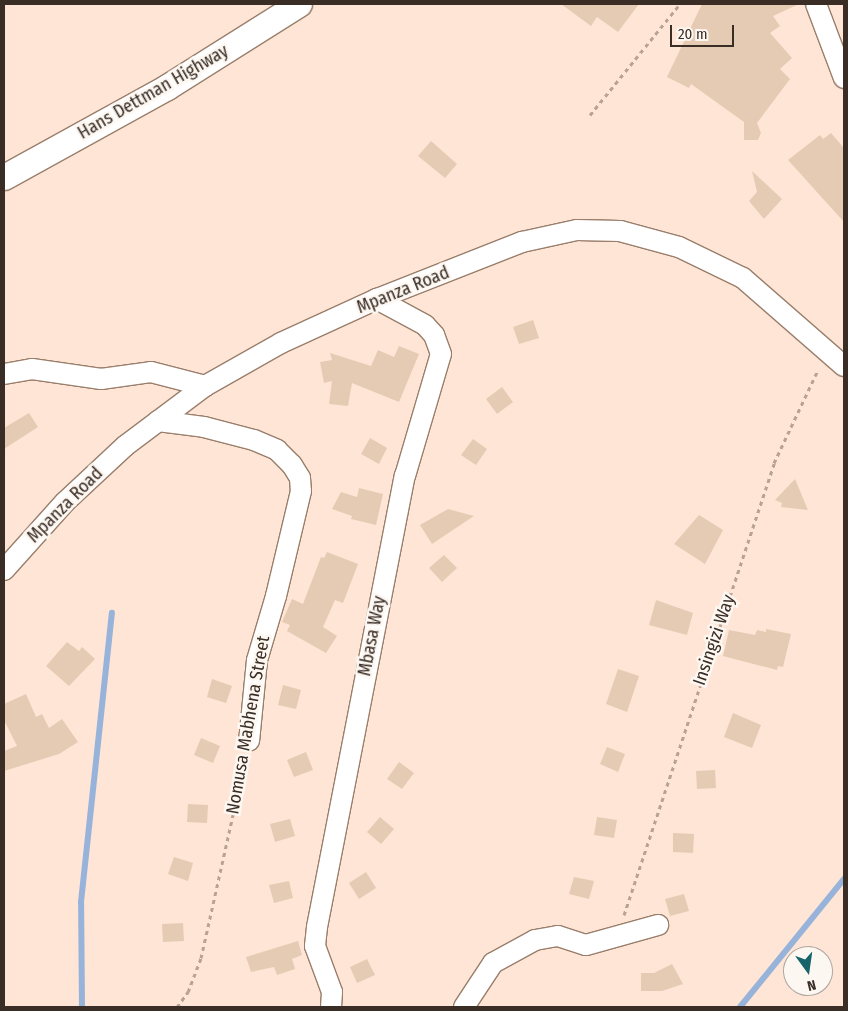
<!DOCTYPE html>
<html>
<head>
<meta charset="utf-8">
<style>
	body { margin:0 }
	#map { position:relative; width:848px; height:1011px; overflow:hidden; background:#fee5d5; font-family:"Fira Sans Condensed",sans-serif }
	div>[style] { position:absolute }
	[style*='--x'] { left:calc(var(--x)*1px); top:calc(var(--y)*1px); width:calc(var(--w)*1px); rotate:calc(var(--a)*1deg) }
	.stream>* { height:6px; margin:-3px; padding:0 3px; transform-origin:3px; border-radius:3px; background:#97b3da }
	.building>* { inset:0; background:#e6cbb4 }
	.path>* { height:3px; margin-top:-1.5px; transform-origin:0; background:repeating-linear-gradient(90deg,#b7a396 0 4px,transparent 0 8px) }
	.roads { filter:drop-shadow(1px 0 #997e6b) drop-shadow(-1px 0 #997e6b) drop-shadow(0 1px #997e6b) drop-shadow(0 -1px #997e6b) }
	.minor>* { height:20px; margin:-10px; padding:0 10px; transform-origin:10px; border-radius:10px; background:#fff }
	.tertiary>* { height:25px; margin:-12.5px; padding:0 12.5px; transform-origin:12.5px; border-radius:12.5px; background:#fff }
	span { translate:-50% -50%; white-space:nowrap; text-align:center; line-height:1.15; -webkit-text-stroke:5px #fdf7f2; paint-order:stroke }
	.street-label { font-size:18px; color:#392d25 }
	.frame { position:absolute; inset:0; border:5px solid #392d25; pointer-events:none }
	.north { position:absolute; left:783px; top:946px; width:50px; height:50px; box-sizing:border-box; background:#fdf7f2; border:1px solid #afa6a0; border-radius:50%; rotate:166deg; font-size:14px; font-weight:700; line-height:20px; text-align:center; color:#392d25 }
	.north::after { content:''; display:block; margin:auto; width:18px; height:22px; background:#17656b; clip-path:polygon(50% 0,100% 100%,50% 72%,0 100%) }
	.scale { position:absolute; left:670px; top:25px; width:64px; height:22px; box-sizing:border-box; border:2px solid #392d25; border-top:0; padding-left:6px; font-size:15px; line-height:18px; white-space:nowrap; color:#392d25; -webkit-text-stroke:4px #fdf7f2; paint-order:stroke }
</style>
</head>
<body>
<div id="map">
	<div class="stream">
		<i style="--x:82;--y:1007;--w:105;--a:-90.5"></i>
		<i style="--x:81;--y:902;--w:291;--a:-83.9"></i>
		<i style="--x:740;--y:1007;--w:165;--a:-50.9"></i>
	</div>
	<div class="building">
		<i style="clip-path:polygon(561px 4px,639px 4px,618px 32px,597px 17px,591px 26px)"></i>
		<i style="clip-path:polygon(702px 4px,799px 4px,773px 16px,780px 26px,770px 33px,792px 58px,780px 69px,790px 79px,757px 123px,761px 133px,758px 140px,744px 140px,744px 122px,691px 84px,689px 88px,667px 77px)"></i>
		<i style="clip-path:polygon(831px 133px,844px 148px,844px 222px,788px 160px,820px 135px,823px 139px)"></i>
		<i style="clip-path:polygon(431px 141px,457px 164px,445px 178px,418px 156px)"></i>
		<i style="clip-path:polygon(752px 171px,782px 199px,764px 219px,749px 201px,757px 192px)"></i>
		<i style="clip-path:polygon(533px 320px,539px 338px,519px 344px,513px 327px)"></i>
		<i style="clip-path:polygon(399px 346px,419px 354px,399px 402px,352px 383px,348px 406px,329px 404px,332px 381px,324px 383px,320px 362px,332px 360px,330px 353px,371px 366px,378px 350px,394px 357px)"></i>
		<i style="clip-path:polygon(502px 387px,513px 402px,497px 414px,486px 399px)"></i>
		<i style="clip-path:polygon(29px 413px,38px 427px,4px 449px,4px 428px)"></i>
		<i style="clip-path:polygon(370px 438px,387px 448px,379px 464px,361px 454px)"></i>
		<i style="clip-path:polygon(473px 439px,487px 449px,476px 465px,461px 455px)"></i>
		<i style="clip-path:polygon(795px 479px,808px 510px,781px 507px,782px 503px,775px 500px)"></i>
		<i style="clip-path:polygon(359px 488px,383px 494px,376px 525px,351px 519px,352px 516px,332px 509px,341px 492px,357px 497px)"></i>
		<i style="clip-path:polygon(448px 509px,474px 516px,432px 544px,420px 525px)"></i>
		<i style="clip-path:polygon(699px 515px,723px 530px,705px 564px,674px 544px)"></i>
		<i style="clip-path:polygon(327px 552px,358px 564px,343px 603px,335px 600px,323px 627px,337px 636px,326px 653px,287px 631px,290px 625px,282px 622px,292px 599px,303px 604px,321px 557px,324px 558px)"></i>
		<i style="clip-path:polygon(444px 555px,457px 568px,442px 582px,429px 568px)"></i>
		<i style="clip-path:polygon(656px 600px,693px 613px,687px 635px,649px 625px)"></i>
		<i style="clip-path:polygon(766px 629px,791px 634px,783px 667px,778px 666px,777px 670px,723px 656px,729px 630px,755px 635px,757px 630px,766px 632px)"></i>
		<i style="clip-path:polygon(67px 642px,79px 651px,82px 647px,95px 659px,69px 686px,46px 666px)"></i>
		<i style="clip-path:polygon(618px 669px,639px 676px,627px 712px,606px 704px)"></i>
		<i style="clip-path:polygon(212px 679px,232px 686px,226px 703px,207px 697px)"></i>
		<i style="clip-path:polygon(283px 685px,301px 690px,296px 709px,278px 705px)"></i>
		<i style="clip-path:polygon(26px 694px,36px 717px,42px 714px,49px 728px,62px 719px,78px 742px,59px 754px,4px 771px,4px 751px,17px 746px,4px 720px,4px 704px)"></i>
		<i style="clip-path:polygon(733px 713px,761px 725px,752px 748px,724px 737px)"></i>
		<i style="clip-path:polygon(201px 738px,220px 746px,213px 763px,194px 755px)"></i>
		<i style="clip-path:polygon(607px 747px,625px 754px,618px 772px,600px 764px)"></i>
		<i style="clip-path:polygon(306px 752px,313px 770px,294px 777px,287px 760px)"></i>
		<i style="clip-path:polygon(399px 762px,414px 773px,402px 789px,387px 779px)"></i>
		<i style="clip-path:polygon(715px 770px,716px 788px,697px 789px,696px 771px)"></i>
		<i style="clip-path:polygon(188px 804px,208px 805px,207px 823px,187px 822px)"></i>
		<i style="clip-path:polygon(380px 817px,394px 829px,381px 844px,367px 832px)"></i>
		<i style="clip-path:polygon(597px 817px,617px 820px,614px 838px,594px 835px)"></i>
		<i style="clip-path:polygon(290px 819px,295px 836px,275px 842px,270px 824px)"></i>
		<i style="clip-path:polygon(673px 833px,694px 834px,693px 853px,673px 852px)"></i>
		<i style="clip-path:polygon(174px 857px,193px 863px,188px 881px,168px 874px)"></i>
		<i style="clip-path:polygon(366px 872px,376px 888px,359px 899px,349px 883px)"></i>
		<i style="clip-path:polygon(574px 877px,594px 881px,589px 899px,569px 894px)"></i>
		<i style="clip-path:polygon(289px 881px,293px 898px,274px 903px,269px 885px)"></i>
		<i style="clip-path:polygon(684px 894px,689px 911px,670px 916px,665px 899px)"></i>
		<i style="clip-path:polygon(183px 923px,184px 941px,163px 942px,162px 924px)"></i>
		<i style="clip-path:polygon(298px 941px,302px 955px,292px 959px,295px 969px,277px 975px,274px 967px,251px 972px,246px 957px)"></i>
		<i style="clip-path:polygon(367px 959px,375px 975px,357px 983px,350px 967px)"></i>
		<i style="clip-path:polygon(672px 964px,683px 984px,662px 991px,641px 991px,641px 973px,654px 973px)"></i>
	</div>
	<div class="path">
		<i style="--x:590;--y:115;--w:143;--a:-51"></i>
		<i style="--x:624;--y:915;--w:476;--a:-71.6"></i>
		<i style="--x:774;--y:463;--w:103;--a:-64.7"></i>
		<i style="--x:177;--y:1007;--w:19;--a:-54"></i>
		<i style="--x:188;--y:992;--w:36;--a:-69"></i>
		<i style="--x:201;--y:958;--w:202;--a:-77.4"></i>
	</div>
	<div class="roads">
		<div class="minor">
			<i style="--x:816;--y:4;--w:79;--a:69.3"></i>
			<i style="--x:4;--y:374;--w:28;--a:-10"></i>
			<i style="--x:32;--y:369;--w:70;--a:8.2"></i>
			<i style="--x:101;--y:379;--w:50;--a:-8"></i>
			<i style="--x:151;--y:372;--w:56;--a:14.5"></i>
			<i style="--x:158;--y:421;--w:46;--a:7.4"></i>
			<i style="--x:204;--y:427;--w:52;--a:14.6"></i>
			<i style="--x:254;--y:440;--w:25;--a:23"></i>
			<i style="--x:277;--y:450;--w:21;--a:45"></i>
			<i style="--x:292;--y:465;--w:15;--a:58"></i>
			<i style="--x:300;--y:478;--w:13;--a:86"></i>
			<i style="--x:301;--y:491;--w:108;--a:103.4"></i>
			<i style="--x:276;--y:596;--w:67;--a:106.5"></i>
			<i style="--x:257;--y:660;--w:81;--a:95.6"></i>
			<i style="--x:4;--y:570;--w:91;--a:-48.1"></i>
			<i style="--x:65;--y:502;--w:82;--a:-43"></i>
			<i style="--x:125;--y:446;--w:100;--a:-36.9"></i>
			<i style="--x:205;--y:386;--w:87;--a:-29.5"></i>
			<i style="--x:281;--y:343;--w:106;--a:-24.6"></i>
			<i style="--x:377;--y:299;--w:156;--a:-21.5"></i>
			<i style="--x:522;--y:242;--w:56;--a:-12.3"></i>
			<i style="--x:577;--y:230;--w:43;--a:1.3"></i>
			<i style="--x:620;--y:231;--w:61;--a:15.2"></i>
			<i style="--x:679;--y:247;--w:71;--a:25.8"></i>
			<i style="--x:743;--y:278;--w:134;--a:41.1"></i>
			<i style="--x:331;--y:1007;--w:15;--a:-86"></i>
			<i style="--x:332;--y:992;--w:49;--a:-110.3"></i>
			<i style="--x:315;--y:946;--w:19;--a:-84"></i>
			<i style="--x:317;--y:927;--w:460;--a:-79"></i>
			<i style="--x:405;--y:476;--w:127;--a:-73.6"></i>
			<i style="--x:441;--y:354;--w:20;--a:-110"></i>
			<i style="--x:434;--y:335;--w:13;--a:-132"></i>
			<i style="--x:425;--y:325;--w:55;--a:-151.6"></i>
			<i style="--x:464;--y:1007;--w:53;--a:-56.6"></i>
			<i style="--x:493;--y:963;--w:48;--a:-28.7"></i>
			<i style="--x:535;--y:940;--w:23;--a:-10"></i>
			<i style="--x:558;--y:936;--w:29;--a:18"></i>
			<i style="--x:586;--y:945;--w:75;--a:-15.5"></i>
		</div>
		<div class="tertiary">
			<i style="--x:4;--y:177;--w:186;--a:-28.9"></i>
			<i style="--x:167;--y:87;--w:156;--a:-32.2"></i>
		</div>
	</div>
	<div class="street-label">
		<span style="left:153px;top:92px;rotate:-30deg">Hans Dettman Highway</span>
		<span style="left:403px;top:290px;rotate:-22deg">Mpanza Road</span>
		<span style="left:65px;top:505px;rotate:-45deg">Mpanza Road</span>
		<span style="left:372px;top:636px;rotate:-79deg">Mbasa Way</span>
		<span style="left:714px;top:640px;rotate:-71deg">Insingizi Way</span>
		<span style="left:248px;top:725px;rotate:-80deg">Nomusa Mabhena Street</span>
	</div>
	<div class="frame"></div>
	<div class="north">N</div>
	<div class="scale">20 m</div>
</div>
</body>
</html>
